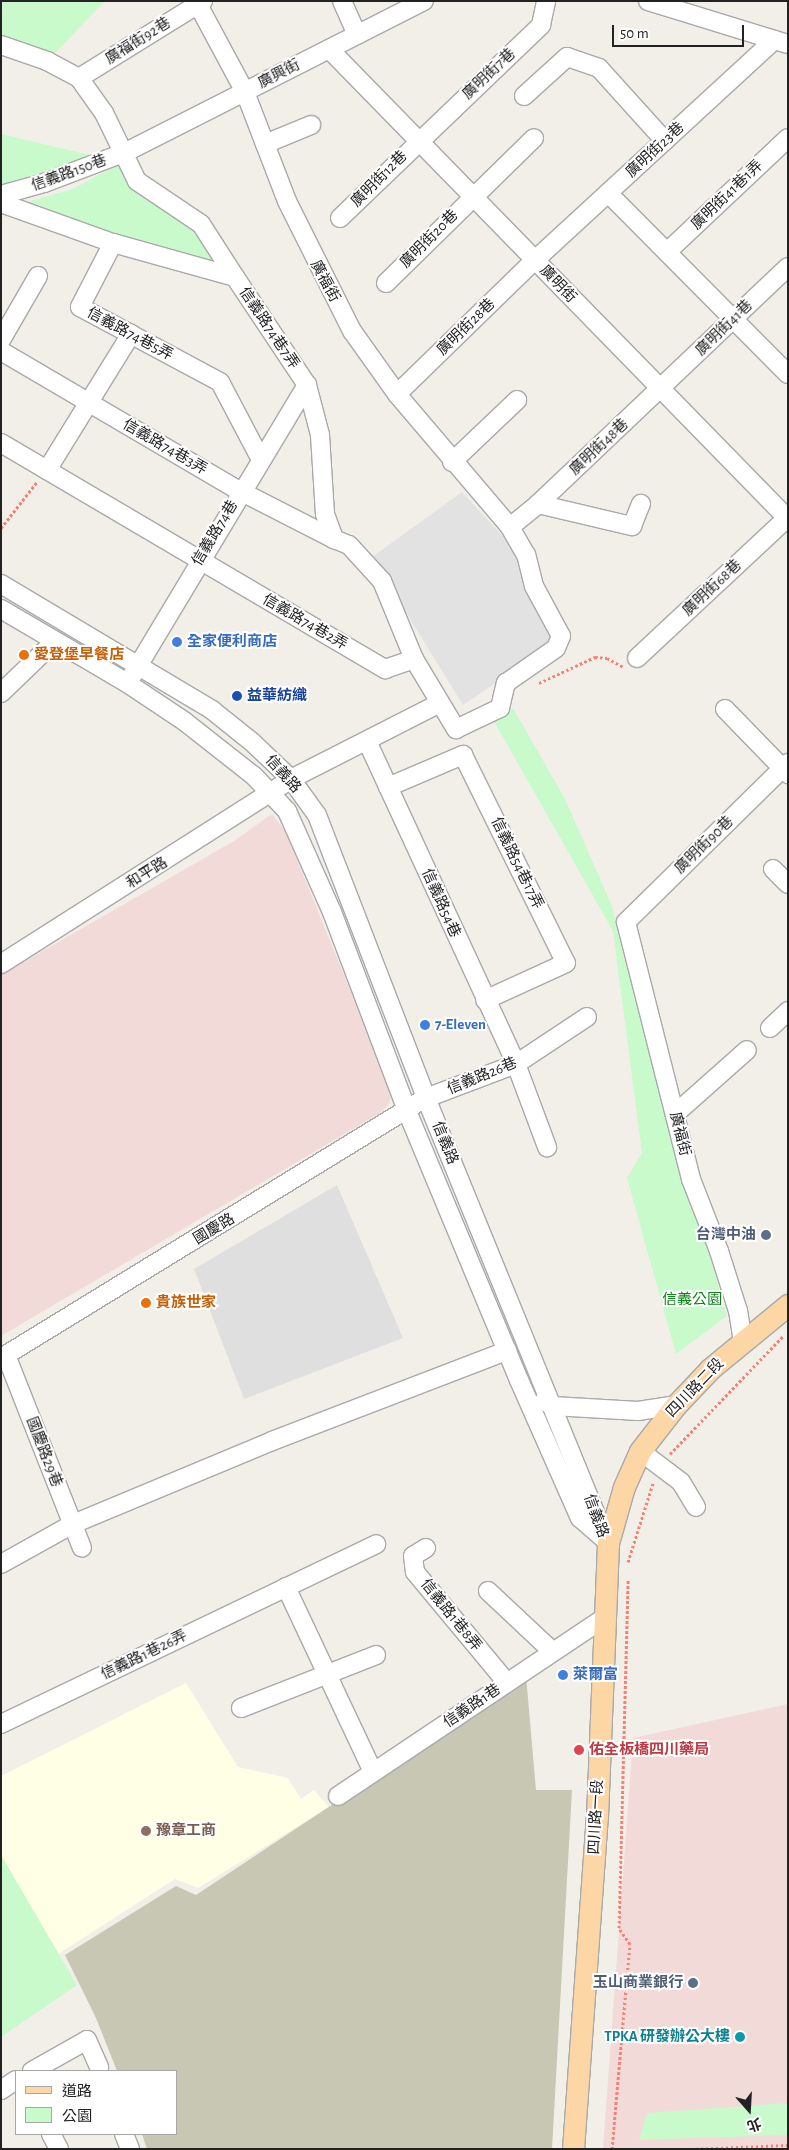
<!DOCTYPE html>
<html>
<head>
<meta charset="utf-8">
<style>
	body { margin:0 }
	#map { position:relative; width:789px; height:2150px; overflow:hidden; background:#f2efe9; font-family:"Alegreya Sans","Noto Sans TC",sans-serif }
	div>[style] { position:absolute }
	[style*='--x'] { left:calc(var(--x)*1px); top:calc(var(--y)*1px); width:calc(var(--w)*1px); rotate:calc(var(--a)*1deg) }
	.residential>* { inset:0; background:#e0dfdf }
	.commercial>* { inset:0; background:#f2dad9 }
	.education>* { inset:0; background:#ffffe5 }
	.construction>* { inset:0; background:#c7c7b4 }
	.park>* { inset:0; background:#c8facc }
	.parking>* { inset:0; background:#e2e2e2 }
	.path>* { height:3px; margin-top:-1.5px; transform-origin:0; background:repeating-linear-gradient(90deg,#fa8072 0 2.5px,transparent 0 5px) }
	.roads { filter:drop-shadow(1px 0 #a9a9a9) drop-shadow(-1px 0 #a9a9a9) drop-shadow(0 1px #a9a9a9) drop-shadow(0 -1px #a9a9a9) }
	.minor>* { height:18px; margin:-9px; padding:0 9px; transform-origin:9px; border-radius:9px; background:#fff }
	.major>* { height:21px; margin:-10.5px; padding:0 10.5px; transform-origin:10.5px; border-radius:10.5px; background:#fcd6a4 }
	.dots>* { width:14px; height:14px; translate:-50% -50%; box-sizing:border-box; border:2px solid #fff; border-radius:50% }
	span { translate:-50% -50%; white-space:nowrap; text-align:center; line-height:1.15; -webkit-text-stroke:4px #fff; paint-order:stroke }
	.street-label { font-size:15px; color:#222 }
	.shop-label { font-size:15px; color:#366cbe; font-weight:700 }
	.left { translate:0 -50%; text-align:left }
	.food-label { font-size:15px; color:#c56008; font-weight:700 }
	.transit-label { font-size:15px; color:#164399; font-weight:700 }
	.service-label { font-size:15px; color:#4e5e75; font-weight:700 }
	.right { translate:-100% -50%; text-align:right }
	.park-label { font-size:15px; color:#0c8416 }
	.health-label { font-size:15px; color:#be3a42; font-weight:700 }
	.education-label { font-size:15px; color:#785e54; font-weight:700 }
	.culture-label { font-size:15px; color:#0d838f; font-weight:700 }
	.frame { position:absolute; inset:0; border:2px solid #222; pointer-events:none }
	.legend { position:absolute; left:15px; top:2070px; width:162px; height:65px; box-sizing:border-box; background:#fff; border:1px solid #a7a7a7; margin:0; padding:6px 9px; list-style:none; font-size:15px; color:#222 }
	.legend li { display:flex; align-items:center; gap:10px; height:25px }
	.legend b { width:25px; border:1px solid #a7a7a7 }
	.north { position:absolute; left:724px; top:2085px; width:50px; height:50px; -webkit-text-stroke:4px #fff; paint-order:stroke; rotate:161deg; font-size:14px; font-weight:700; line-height:20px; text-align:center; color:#222 }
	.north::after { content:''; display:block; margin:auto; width:18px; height:22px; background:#222; clip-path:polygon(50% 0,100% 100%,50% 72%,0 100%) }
	.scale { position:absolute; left:612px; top:25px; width:132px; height:22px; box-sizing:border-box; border:2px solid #222; border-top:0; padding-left:6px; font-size:15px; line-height:18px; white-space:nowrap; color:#222; -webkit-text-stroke:4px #fff; paint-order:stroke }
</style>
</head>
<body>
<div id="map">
	<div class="residential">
		<i style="clip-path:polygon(337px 1185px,403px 1338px,244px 1399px,194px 1269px)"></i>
	</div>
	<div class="commercial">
		<i style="clip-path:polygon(272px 814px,286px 833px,392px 1092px,389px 1104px,380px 1113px,1px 1336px,1px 975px,234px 841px)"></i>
		<i style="clip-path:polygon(788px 1704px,788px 2149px,603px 2149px,633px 1738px)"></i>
	</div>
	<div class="education">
		<i style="clip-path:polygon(186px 1683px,238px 1767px,288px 1778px,301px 1799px,314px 1790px,329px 1807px,198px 1888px,175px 1879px,58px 1954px,1px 1855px,1px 1776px)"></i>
	</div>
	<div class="construction">
		<i style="clip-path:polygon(526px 1676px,536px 1790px,572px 1790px,552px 2149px,147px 2149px,142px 2134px,176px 2134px,176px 2071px,117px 2071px,96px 2018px,65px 1955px,176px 1886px,196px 1895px)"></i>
	</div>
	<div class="park">
		<i style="clip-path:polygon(1px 1px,105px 1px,54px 54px,1px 40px)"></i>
		<i style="clip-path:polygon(1px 134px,90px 155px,57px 170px,1px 186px)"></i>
		<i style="clip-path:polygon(119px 164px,133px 191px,195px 231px,231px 274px,17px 205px,73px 189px)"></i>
		<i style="clip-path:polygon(513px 708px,565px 799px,612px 906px,684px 1190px,701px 1225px,727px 1316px,676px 1354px,627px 1178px,642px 1153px,613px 931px,491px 716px)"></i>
		<i style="clip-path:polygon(1px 1855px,77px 1985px,1px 2037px)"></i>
		<i style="clip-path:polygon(788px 2103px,788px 2135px,639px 2140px,647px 2113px)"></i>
	</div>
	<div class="parking">
		<i style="clip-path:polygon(462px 492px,519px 554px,552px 645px,463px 705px,372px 557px)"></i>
	</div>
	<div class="path">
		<i style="--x:1;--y:528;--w:58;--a:-52"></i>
		<i style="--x:539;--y:683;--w:62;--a:-24.9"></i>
		<i style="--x:595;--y:657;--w:12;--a:5"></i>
		<i style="--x:607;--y:658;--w:18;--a:29"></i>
		<i style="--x:670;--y:1454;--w:163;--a:-46.2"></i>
		<i style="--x:628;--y:1562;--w:83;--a:-72.4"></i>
		<i style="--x:612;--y:2149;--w:206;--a:-85"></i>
		<i style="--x:630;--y:1944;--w:19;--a:-125"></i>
		<i style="--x:619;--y:1928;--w:349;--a:-88.5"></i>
		<i style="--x:691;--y:2149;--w:97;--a:-2.4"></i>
	</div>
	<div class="roads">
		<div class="minor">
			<i style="--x:342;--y:1;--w:37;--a:66"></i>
			<i style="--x:648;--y:1;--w:146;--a:17.1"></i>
			<i style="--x:1;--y:45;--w:49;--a:19.2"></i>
			<i style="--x:47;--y:61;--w:36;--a:28"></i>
			<i style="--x:79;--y:78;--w:43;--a:54.5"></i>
			<i style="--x:104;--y:113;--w:76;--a:64.1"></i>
			<i style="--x:137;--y:181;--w:77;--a:33.9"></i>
			<i style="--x:201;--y:224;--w:63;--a:57.3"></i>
			<i style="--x:329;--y:49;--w:657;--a:45.68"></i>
			<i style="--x:79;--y:78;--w:146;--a:-31.8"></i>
			<i style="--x:524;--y:96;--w:58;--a:-42.2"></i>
			<i style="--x:567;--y:57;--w:34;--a:19"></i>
			<i style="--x:599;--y:68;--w:98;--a:47.9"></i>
			<i style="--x:265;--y:144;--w:50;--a:-22.4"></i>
			<i style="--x:608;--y:193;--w:255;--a:45.2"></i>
			<i style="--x:1;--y:195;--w:45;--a:-15.6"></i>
			<i style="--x:44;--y:183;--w:88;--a:-20.7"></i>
			<i style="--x:126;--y:152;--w:334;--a:-26.9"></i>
			<i style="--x:1;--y:203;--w:119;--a:19.7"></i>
			<i style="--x:113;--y:243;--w:72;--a:117.3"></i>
			<i style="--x:80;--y:307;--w:159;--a:28.2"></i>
			<i style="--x:220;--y:382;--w:86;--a:62.2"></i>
			<i style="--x:340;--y:218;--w:279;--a:-43.8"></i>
			<i style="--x:541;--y:25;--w:25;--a:-78"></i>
			<i style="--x:113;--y:243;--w:127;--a:15.6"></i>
			<i style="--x:235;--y:277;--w:130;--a:56.3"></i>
			<i style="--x:307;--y:385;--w:52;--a:75.4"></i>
			<i style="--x:320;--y:435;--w:79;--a:86.4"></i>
			<i style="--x:325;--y:514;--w:27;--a:70"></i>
			<i style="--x:334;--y:539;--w:16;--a:22"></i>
			<i style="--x:349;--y:545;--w:49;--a:47.5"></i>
			<i style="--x:382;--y:581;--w:84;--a:67.7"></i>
			<i style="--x:414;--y:659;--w:82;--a:59"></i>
			<i style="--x:456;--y:729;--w:49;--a:-25.5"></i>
			<i style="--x:500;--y:708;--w:26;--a:-77"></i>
			<i style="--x:506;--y:683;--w:61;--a:-35"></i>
			<i style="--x:556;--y:648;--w:13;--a:-67"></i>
			<i style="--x:561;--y:636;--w:57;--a:-118.4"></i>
			<i style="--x:534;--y:586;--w:32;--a:-104"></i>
			<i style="--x:526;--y:555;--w:32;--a:-120"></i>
			<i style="--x:510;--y:527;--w:175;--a:-130.4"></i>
			<i style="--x:397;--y:394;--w:77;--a:-125.5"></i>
			<i style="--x:352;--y:331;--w:145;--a:-116.6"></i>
			<i style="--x:287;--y:201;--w:117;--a:-111.1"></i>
			<i style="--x:245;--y:92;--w:103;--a:-118.3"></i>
			<i style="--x:667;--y:252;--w:166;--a:-43.3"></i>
			<i style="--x:386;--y:283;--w:207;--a:-44.4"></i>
			<i style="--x:1;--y:340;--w:74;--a:-60"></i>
			<i style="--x:1;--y:351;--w:277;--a:30.4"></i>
			<i style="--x:240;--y:491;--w:106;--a:27.1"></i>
			<i style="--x:397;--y:394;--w:192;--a:-44.2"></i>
			<i style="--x:535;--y:260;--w:325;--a:-42.6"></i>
			<i style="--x:1;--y:443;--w:446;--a:30.5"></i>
			<i style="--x:385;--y:669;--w:31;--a:-19"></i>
			<i style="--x:452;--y:462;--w:90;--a:-43.6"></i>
			<i style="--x:47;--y:470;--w:160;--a:-58.3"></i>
			<i style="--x:538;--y:504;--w:97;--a:13.2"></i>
			<i style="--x:632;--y:526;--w:24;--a:-68"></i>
			<i style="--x:510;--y:527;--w:36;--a:-39"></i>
			<i style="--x:538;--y:504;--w:344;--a:-43.5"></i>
			<i style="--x:1;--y:584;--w:246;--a:30.8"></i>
			<i style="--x:212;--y:710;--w:51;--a:38.7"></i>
			<i style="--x:252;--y:742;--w:54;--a:43.5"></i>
			<i style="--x:291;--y:779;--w:44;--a:54.2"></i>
			<i style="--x:317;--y:815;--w:303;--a:68.9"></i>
			<i style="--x:426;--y:1098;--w:481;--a:67.8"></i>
			<i style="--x:1;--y:609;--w:146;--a:30.4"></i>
			<i style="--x:127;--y:683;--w:69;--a:33.7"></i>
			<i style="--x:184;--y:721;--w:89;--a:38.2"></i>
			<i style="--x:254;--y:776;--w:48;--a:46.7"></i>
			<i style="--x:287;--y:811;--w:111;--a:66"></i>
			<i style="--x:332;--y:912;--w:213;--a:69.3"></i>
			<i style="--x:407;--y:1111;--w:291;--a:67.4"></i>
			<i style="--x:519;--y:1380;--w:151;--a:66.2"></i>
			<i style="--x:580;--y:1518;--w:32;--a:41"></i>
			<i style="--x:637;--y:658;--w:207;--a:-43"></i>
			<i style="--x:132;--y:676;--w:340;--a:-59"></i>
			<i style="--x:1;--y:693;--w:75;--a:-43.9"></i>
			<i style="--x:725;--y:709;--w:91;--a:45.9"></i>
			<i style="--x:367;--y:741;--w:356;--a:65.2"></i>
			<i style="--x:516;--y:1064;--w:89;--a:69.5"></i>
			<i style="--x:388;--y:787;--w:82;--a:-23.1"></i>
			<i style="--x:463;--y:755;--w:232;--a:63.7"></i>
			<i style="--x:566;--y:963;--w:89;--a:155.4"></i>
			<i style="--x:773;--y:869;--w:21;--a:45"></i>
			<i style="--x:1;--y:964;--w:344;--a:-32.5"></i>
			<i style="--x:291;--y:779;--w:167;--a:-27"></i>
			<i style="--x:770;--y:1028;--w:25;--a:-43"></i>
			<i style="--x:675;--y:1114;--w:96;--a:-41.6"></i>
			<i style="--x:743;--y:1342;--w:31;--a:-99"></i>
			<i style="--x:738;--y:1311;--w:63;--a:-107.6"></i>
			<i style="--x:719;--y:1251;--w:77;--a:-111.3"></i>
			<i style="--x:691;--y:1179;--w:265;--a:-104.2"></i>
			<i style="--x:626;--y:922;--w:227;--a:-44.5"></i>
			<i style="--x:6;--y:1355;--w:207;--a:68.5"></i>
			<i style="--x:1;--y:1358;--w:498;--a:-31.5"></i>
			<i style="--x:426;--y:1098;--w:96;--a:-20.7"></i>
			<i style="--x:516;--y:1064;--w:85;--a:-33.5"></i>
			<i style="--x:544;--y:1401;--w:10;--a:29"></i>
			<i style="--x:553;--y:1406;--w:85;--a:3.4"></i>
			<i style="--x:638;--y:1411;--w:38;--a:-9"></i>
			<i style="--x:640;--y:1451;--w:51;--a:37.1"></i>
			<i style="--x:681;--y:1482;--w:29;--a:59"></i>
			<i style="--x:426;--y:1548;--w:15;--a:148"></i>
			<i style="--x:413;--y:1556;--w:16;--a:83"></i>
			<i style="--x:415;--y:1572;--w:144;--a:50.3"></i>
			<i style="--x:1;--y:1564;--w:82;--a:-29.1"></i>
			<i style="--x:73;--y:1524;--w:216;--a:-22.6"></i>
			<i style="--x:272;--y:1441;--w:252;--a:-21"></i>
			<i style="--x:286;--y:1587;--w:204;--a:64.8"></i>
			<i style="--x:488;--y:1591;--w:89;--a:43.2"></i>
			<i style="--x:241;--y:1708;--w:145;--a:-21.4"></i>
			<i style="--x:1;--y:1724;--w:416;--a:-25.6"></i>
			<i style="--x:338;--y:1796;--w:321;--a:-33.8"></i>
			<i style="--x:32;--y:2071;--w:63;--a:-29.4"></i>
			<i style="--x:87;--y:2040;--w:30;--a:66"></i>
			<i style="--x:1;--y:2090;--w:18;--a:-34"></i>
			<i style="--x:51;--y:2134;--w:17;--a:62"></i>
			<i style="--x:124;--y:2134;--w:16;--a:68"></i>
		</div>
		<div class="major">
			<i style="--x:573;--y:2149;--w:333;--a:-85.9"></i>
			<i style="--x:597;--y:1817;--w:274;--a:-87.7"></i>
			<i style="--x:608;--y:1543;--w:58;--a:-74.1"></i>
			<i style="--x:624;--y:1487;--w:39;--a:-66"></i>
			<i style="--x:640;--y:1451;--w:58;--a:-52"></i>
			<i style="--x:676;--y:1405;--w:50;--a:-46.6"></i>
			<i style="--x:710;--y:1369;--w:101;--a:-39.4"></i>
		</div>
	</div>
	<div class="dots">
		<i style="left:177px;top:642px;background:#3f7fe0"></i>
		<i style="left:24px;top:655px;background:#e8710a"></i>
		<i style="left:237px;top:696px;background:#1a4fb4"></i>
		<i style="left:425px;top:1025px;background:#3f7fe0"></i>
		<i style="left:766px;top:1235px;background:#5c6f8a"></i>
		<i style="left:146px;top:1303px;background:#e8710a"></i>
		<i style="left:563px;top:1675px;background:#3f7fe0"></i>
		<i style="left:579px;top:1750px;background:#e0444e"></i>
		<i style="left:146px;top:1831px;background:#8d6e63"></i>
		<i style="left:693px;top:1983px;background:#5c6f8a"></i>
		<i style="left:740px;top:2037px;background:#0f9aa8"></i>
	</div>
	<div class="street-label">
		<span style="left:138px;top:41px;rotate:-32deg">廣福街92巷</span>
		<span style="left:279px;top:74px;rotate:-27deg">廣興街</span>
		<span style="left:489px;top:74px;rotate:-43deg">廣明街7巷</span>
		<span style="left:655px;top:150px;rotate:-43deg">廣明街23巷</span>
		<span style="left:69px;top:173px;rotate:-20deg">信義路150巷</span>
		<span style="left:379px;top:179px;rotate:-45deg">廣明街12巷</span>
		<span style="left:727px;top:195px;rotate:-44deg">廣明街41巷1弄</span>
		<span style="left:429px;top:239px;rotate:-45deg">廣明街20巷</span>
		<span style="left:325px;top:281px;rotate:62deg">廣福街</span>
		<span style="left:558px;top:284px;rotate:46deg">廣明街</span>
		<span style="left:466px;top:327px;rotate:-44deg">廣明街28巷</span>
		<span style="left:269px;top:328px;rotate:56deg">信義路74巷7弄</span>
		<span style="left:724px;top:328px;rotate:-44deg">廣明街41巷</span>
		<span style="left:130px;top:334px;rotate:28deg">信義路74巷5弄</span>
		<span style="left:165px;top:447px;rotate:30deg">信義路74巷3弄</span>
		<span style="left:599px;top:447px;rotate:-43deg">廣明街48巷</span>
		<span style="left:215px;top:533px;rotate:-59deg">信義路74巷</span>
		<span style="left:712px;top:588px;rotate:-43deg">廣明街68巷</span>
		<span style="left:305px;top:622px;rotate:30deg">信義路74巷2弄</span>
		<span style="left:283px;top:774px;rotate:48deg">信義路</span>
		<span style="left:704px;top:845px;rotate:-44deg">廣明街90巷</span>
		<span style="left:517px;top:863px;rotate:64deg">信義路54巷17弄</span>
		<span style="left:147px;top:873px;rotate:-32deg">和平路</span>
		<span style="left:441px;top:903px;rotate:66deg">信義路54巷</span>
		<span style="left:482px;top:1076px;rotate:-22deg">信義路26巷</span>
		<span style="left:680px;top:1134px;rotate:76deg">廣福街</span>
		<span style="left:445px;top:1143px;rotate:68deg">信義路</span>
		<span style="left:214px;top:1229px;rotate:-31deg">國慶路</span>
		<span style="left:695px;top:1388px;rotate:-46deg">四川路二段</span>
		<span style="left:44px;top:1452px;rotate:69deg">國慶路29巷</span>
		<span style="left:596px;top:1516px;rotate:70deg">信義路</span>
		<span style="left:451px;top:1615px;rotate:51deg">信義路1巷8弄</span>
		<span style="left:144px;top:1655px;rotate:-26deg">信義路1巷26弄</span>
		<span style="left:472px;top:1706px;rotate:-34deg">信義路1巷</span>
		<span style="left:596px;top:1817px;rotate:-87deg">四川路一段</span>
	</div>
	<div class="shop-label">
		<span class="left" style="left:187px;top:642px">全家便利商店</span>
		<span class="left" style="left:435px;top:1025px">7-Eleven</span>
		<span class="left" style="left:573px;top:1675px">萊爾富</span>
	</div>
	<div class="food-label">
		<span class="left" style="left:34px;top:655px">愛登堡早餐店</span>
		<span class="left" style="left:156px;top:1303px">貴族世家</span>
	</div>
	<div class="transit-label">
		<span class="left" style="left:247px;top:696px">益華紡織</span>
	</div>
	<div class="service-label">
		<span class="right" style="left:756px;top:1235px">台灣中油</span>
		<span class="right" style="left:683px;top:1983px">玉山商業銀行</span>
	</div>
	<div class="park-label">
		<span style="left:692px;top:1300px">信義公園</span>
	</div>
	<div class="health-label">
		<span class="left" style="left:589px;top:1750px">佑全板橋四川藥局</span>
	</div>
	<div class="education-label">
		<span class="left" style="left:156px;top:1831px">豫章工商</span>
	</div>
	<div class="culture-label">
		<span class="right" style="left:730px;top:2037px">TPKA 研發辦公大樓</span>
	</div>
	<div class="frame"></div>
	<ul class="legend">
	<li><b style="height:6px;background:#fcd6a4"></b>道路</li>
	<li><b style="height:14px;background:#c8facc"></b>公園</li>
	</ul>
	<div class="north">北</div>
	<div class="scale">50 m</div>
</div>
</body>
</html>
